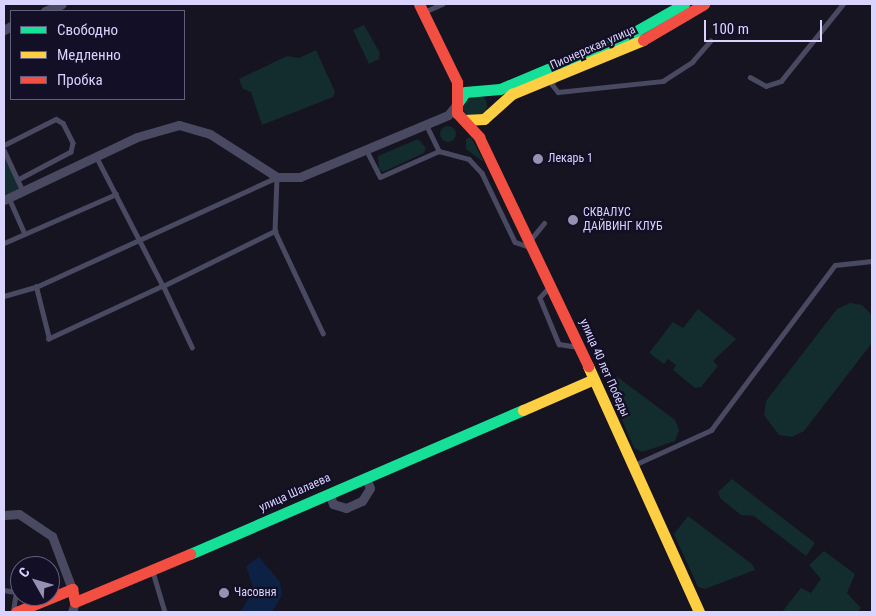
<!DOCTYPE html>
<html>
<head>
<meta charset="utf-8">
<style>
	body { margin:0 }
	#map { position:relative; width:876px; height:616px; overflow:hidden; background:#161421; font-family:"Roboto Condensed",sans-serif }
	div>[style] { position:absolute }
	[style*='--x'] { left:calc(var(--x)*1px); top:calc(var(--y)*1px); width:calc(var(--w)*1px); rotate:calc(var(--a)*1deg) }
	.green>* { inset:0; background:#132c2d }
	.round { border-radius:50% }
	.water>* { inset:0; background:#0d2144 }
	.lane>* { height:4.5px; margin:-2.25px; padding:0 2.25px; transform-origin:2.25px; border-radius:2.25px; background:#4a4962 }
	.street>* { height:9px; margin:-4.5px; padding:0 4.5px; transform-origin:4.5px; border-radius:4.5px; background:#4a4962 }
	.fast>* { height:11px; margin:-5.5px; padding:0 5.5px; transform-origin:5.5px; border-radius:5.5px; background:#16e098 }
	.slow>* { height:11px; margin:-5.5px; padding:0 5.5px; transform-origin:5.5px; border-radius:5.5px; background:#ffcf43 }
	.jam>* { height:11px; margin:-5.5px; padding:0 5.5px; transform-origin:5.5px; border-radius:5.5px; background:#f24e42 }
	.dots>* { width:14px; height:14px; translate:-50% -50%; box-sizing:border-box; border:2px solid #130f26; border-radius:50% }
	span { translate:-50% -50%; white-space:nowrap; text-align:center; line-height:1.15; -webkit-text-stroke:4.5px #130f26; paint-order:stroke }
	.street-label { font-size:12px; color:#d9d4ff }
	.poi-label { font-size:12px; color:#d9d4ff }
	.left { translate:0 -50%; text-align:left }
	.frame { position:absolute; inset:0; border:5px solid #d9d4ff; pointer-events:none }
	.legend { position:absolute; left:10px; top:10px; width:175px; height:90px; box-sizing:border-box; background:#130f26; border:1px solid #625e7d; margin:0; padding:6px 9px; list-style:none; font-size:15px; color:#d9d4ff }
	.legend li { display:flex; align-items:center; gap:10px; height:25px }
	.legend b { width:25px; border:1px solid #625e7d }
	.north { position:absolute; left:10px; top:556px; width:50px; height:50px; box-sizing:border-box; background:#130f26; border:1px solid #625e7d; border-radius:50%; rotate:308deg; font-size:14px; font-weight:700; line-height:20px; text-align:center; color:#d9d4ff }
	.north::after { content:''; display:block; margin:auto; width:18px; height:22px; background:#9591b1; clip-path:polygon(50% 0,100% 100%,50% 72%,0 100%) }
	.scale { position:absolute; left:704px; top:20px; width:118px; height:22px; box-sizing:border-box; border:2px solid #d9d4ff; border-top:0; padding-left:6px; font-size:15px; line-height:18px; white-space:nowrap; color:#d9d4ff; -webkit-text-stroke:4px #130f26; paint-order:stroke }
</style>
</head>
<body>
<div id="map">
	<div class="green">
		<i style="clip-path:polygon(364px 25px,380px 53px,379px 59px,369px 64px,353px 30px)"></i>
		<i style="clip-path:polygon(316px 50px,335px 92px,333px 97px,262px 125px,251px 92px,243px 89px,239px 79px,287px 56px,299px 58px)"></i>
		<i class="round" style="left:463px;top:94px;width:24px;height:24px"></i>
		<i class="round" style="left:440px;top:126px;width:16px;height:16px"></i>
		<i style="clip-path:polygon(471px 137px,483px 160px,482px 161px,466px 149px,466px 139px)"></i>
		<i style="clip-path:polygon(418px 139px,426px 148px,424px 153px,383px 172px,379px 169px,378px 156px)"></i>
		<i style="clip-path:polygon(4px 156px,20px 189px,4px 197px)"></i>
		<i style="clip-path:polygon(850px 303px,862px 305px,872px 315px,872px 343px,804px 431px,792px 437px,779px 435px,764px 415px,766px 401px,837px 309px)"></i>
		<i style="clip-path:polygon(698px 309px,736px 339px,713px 361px,718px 366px,701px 387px,695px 388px,673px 370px,676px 365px,668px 359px,664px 364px,649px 353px,673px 322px,683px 328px)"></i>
		<i style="clip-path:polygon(616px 376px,675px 420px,679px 430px,675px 441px,642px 452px,634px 448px,608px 387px)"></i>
		<i style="clip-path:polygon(732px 479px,815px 543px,806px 556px,754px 516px,741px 515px,720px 498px,718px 492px)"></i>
		<i style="clip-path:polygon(688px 516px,752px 564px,755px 570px,705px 589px,698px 587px,674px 534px)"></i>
		<i style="clip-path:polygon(824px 551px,855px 574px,847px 593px,861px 608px,857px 612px,782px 612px,801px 588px,811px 593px,821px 579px,809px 565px)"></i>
	</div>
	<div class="water">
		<i style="clip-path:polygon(259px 557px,280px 582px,282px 595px,272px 612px,240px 612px,254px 590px,246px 566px)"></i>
	</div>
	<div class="lane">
		<i style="--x:424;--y:12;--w:20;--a:-24"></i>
		<i style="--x:750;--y:77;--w:18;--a:29"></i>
		<i style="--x:766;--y:86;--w:16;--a:-18"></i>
		<i style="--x:781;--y:81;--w:99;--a:-51.2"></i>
		<i style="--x:555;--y:80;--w:5;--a:127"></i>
		<i style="--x:552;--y:84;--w:10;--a:53"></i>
		<i style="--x:558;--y:92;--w:106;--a:-6"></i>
		<i style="--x:663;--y:81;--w:35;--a:-33"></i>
		<i style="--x:692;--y:62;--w:28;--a:-49"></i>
		<i style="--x:426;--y:124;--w:30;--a:64"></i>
		<i style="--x:4;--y:145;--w:58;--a:-26.6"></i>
		<i style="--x:56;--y:119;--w:8;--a:30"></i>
		<i style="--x:63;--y:123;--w:22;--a:63"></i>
		<i style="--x:73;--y:143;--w:9;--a:103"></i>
		<i style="--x:71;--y:152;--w:60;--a:152.2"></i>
		<i style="--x:4;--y:150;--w:45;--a:65.1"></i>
		<i style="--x:367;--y:151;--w:29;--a:63"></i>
		<i style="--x:380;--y:177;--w:64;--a:-23.8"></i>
		<i style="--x:439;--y:151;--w:31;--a:15"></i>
		<i style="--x:469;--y:159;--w:19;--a:47"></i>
		<i style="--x:482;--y:173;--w:76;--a:64.4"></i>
		<i style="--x:515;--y:242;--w:18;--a:19"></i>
		<i style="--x:96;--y:156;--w:146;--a:62.7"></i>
		<i style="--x:163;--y:286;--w:125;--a:-26.2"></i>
		<i style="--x:9;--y:198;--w:39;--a:66"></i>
		<i style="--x:532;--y:238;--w:19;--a:-51"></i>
		<i style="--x:4;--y:243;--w:122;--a:-23.6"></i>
		<i style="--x:551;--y:286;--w:16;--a:133"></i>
		<i style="--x:540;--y:298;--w:50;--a:67.6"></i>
		<i style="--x:559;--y:344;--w:19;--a:9"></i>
		<i style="--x:4;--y:296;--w:33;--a:-16"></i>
		<i style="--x:192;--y:348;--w:68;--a:-115.1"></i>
		<i style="--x:163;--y:286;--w:126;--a:155.1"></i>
		<i style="--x:49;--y:339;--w:54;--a:-104"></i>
		<i style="--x:36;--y:287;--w:265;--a:-24.5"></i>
		<i style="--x:277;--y:177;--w:54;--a:92.1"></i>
		<i style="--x:275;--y:231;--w:113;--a:64.8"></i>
		<i style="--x:634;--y:465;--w:85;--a:-24.4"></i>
		<i style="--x:711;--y:430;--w:206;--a:-53.1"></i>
		<i style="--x:835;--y:265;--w:37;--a:-6"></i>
		<i style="--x:153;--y:572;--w:42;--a:73.3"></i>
		<i style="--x:4;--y:590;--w:11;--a:10"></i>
		<i style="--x:13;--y:611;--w:36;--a:-81"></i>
	</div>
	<div class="street">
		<i style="--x:45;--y:11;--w:18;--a:-22"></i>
		<i style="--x:4;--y:30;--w:8;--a:-30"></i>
		<i style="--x:4;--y:200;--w:147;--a:-25.3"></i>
		<i style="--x:137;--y:137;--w:44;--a:-15.9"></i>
		<i style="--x:179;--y:125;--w:32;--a:16"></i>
		<i style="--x:210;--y:134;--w:80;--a:32.7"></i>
		<i style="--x:277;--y:177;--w:23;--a:0"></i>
		<i style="--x:300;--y:177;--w:160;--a:-22.7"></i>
		<i style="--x:448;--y:115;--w:14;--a:-51"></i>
		<i style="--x:329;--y:493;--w:12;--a:70"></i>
		<i style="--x:333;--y:504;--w:14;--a:17"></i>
		<i style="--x:346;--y:508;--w:17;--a:-24"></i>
		<i style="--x:362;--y:501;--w:15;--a:-58"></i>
		<i style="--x:370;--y:488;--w:11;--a:-112"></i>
		<i style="--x:4;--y:515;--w:15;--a:-4"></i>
		<i style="--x:19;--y:514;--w:40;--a:34"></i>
		<i style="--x:52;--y:536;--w:57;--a:69.3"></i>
		<i style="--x:72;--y:612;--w:10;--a:-73"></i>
	</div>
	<div class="fast">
		<i style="--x:457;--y:104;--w:14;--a:-56"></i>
		<i style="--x:465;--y:92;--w:35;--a:-5"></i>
		<i style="--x:500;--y:89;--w:142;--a:-22.8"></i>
		<i style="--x:631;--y:34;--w:61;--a:-29.5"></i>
		<i style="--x:190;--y:554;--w:363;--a:-23.4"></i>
	</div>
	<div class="slow">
		<i style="--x:464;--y:120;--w:20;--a:-3"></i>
		<i style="--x:484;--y:119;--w:38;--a:-42"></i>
		<i style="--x:512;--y:94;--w:142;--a:-22.4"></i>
		<i style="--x:588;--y:366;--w:270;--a:65.7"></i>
		<i style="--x:523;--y:410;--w:77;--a:-23.6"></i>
	</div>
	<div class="jam">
		<i style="--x:419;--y:4;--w:87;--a:64"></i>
		<i style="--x:457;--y:82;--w:31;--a:90"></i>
		<i style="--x:457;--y:113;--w:33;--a:47"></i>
		<i style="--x:479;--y:137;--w:254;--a:64.5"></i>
		<i style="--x:643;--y:40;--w:71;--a:-30.5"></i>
		<i style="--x:16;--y:612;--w:61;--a:-22.3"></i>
		<i style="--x:72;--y:589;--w:13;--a:77"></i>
		<i style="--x:75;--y:602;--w:125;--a:-22.7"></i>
	</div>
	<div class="dots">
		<i style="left:538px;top:159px;background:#9591b1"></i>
		<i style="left:573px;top:220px;background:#9591b1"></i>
		<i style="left:224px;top:593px;background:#9591b1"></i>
	</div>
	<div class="street-label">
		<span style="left:593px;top:48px;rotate:-24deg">Пионерская улица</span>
		<span style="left:604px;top:368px;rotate:66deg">улица 40 лет Победы</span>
		<span style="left:295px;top:493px;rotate:-24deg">улица Шалаева</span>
	</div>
	<div class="poi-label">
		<span class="left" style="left:548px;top:159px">Лекарь 1</span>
		<span class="left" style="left:583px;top:220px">СКВАЛУС<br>ДАЙВИНГ КЛУБ</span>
		<span class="left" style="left:234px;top:593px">Часовня</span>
	</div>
	<div class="frame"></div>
	<ul class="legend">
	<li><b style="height:6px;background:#16e098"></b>Свободно</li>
	<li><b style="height:6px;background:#ffcf43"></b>Медленно</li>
	<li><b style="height:6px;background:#f24e42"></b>Пробка</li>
	</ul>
	<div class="north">С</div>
	<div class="scale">100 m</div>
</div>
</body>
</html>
